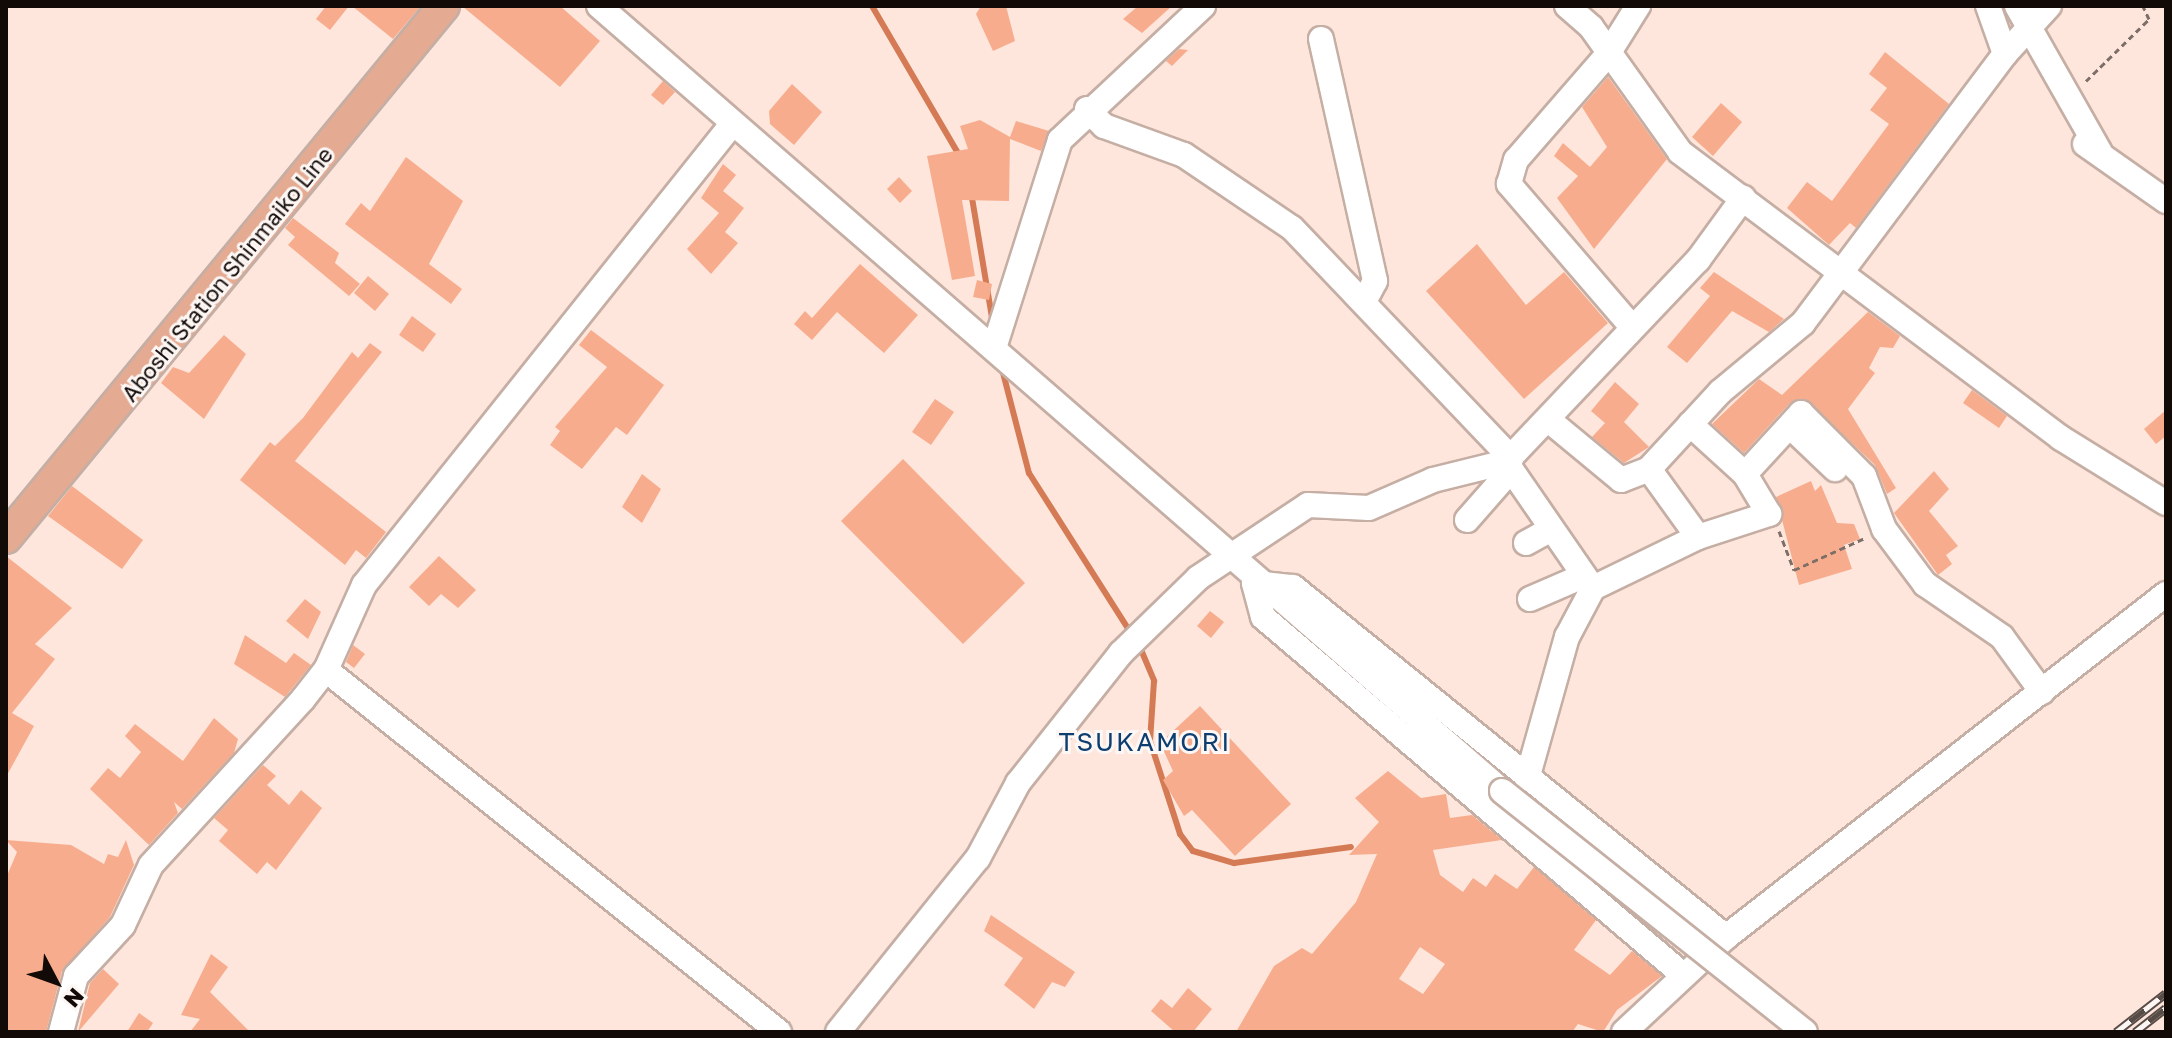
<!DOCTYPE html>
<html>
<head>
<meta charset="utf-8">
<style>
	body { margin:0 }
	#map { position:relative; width:2172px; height:1038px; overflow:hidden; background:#fee6dc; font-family:"Golos Text",sans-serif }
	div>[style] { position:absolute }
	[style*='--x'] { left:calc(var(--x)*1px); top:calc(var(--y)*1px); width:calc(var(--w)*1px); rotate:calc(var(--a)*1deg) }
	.stream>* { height:6px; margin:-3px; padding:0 3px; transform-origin:3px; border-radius:3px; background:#d47b55 }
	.building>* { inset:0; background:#f7ad8d }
	.path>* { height:3px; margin-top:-1.5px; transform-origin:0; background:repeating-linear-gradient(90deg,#7d6e68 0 6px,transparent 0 10px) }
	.roads { filter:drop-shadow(2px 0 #c5aea4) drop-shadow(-2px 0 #c5aea4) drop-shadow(0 2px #c5aea4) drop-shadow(0 -2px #c5aea4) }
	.minor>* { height:24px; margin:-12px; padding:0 12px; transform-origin:12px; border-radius:12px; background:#fff }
	.major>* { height:30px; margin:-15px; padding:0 15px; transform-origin:15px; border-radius:15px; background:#e4ab92 }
	.rail>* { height:9px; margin-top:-4.5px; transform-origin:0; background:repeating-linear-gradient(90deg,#fcf7f5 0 18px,#584c47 0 36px); box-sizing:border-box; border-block:2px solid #584c47 }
	.bridges { filter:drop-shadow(2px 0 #c5aea4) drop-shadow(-2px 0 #c5aea4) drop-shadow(0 2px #c5aea4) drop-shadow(0 -2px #c5aea4) }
	.minor-bridge>* { height:24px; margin:-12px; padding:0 12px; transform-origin:12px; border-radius:12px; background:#fff }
	span { translate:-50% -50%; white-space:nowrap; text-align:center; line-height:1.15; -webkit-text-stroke:6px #fcf7f5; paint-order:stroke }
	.street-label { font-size:22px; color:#120a07 }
	.quarter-label { font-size:26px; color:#0e3e70; letter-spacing:2px }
	.frame { position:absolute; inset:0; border:8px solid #120a07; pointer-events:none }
	.north { position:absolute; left:16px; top:942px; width:80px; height:80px; -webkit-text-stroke:6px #fcf7f5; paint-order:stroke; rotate:131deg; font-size:22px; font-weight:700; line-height:32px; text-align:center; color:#120a07 }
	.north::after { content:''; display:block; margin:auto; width:28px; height:36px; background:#120a07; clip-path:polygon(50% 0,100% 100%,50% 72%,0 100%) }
</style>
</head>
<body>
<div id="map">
	<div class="stream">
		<i style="--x:872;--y:6;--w:173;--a:59.7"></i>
		<i style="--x:971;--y:192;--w:133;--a:80.5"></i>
		<i style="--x:1001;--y:365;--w:112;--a:75.5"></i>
		<i style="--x:1029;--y:473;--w:193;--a:57.5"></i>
		<i style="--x:1139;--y:645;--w:39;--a:67"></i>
		<i style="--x:1154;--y:681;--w:60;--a:93.8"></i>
		<i style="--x:1150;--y:741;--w:98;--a:72.1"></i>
		<i style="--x:1180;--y:834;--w:21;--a:53"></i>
		<i style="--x:1193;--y:851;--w:43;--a:16.3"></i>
		<i style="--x:1234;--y:863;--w:118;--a:-7.8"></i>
	</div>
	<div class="building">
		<i style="clip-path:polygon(326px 6px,349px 6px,330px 30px,316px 19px)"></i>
		<i style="clip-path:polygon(352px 6px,421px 6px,393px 39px)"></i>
		<i style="clip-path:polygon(462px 6px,560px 6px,600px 41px,560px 87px)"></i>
		<i style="clip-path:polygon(981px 6px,1006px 6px,1015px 41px,993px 51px,976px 14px)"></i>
		<i style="clip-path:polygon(1138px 6px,1172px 6px,1142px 33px,1123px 19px)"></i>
		<i style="clip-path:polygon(1179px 49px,1188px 50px,1172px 66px,1166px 61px)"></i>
		<i style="clip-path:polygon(1885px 52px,1949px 104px,1856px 228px,1850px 223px,1829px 245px,1787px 208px,1807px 182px,1832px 201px,1889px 124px,1870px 110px,1887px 88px,1869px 74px)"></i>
		<i style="clip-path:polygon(1608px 77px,1667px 159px,1594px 249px,1557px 198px,1578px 176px,1554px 156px,1563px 143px,1590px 167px,1607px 147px,1582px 107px)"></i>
		<i style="clip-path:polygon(663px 81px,675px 92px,663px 105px,651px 95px)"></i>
		<i style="clip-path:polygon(792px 84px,822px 112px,794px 145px,770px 124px,769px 111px)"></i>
		<i style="clip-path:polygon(1721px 103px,1742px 122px,1713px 156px,1692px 137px)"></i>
		<i style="clip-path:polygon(980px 120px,1010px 137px,1016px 121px,1049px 131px,1041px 151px,1010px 139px,1009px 201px,962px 200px,975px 276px,952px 280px,927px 156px,968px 149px,960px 126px)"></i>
		<i style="clip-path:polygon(406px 157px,463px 201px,429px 264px,462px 289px,451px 304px,345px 224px,361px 203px,370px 211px)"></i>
		<i style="clip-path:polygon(723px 164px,736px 175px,723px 191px,744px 208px,725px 232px,738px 243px,711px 274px,687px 249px,719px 213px,701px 198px)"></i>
		<i style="clip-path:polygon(899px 177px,912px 191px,900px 203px,887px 189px)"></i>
		<i style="clip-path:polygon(293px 218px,339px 253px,335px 263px,360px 284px,349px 296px,288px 245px,295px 237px,285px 228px)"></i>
		<i style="clip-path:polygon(1477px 244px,1526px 305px,1564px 272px,1608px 323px,1524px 399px,1426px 291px)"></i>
		<i style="clip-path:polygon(860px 264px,918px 315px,884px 353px,837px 312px,812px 340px,794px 324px,805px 311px,812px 318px)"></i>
		<i style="clip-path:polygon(1714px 272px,1784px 319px,1769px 332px,1732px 311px,1687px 363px,1667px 347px,1710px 296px,1700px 288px)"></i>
		<i style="clip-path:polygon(368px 276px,389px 294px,375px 311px,354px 293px)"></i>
		<i style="clip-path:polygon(977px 280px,992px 284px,989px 300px,973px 297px)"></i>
		<i style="clip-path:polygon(1868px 312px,1900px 336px,1893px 348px,1880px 347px,1869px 368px,1875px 373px,1848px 409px,1896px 488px,1887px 494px,1875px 465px,1805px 399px,1790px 403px,1744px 453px,1712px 424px,1759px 379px,1782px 395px)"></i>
		<i style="clip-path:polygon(412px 316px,436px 334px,423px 352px,399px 335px)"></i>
		<i style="clip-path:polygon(591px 330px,664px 385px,627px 435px,616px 427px,582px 469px,550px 445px,560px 431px,555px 427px,607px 367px,579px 345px)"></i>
		<i style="clip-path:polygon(224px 335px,246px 354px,204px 419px,161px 383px,173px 367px,189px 373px)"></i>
		<i style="clip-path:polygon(370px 343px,382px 352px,295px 461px,386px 532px,366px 558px,356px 550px,345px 565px,240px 480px,270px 442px,275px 446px,303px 418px,352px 352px,358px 358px)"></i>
		<i style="clip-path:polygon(1615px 382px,1639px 404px,1624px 422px,1649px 447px,1624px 463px,1592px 437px,1605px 423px,1591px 411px)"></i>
		<i style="clip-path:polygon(1972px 390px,2007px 416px,1999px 428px,1963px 403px)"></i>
		<i style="clip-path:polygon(935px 399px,954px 412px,931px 445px,912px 432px)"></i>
		<i style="clip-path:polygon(2166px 410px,2166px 436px,2156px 444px,2144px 429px)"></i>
		<i style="clip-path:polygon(903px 459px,1025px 583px,963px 644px,841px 521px)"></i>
		<i style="clip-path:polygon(1934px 471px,1949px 489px,1929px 511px,1958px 546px,1946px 555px,1952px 564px,1938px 575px,1894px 513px)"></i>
		<i style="clip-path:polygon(642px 474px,661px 489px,642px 523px,622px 507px)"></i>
		<i style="clip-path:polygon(1811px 481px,1815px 491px,1821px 485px,1837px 523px,1854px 524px,1860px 539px,1844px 545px,1852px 569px,1799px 585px,1776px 497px)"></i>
		<i style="clip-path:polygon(72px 486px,143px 540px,122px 569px,48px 516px)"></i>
		<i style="clip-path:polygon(6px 556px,72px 608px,35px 644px,55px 659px,12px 713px,34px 726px,6px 777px)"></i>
		<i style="clip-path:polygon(439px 556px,476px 590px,458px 608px,441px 594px,429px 606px,409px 587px)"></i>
		<i style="clip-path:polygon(305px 599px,321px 612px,308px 639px,286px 621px)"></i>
		<i style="clip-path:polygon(1210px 611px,1224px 622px,1211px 638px,1197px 626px)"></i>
		<i style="clip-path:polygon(245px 635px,286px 663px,294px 653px,311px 665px,285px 697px,234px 664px)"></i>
		<i style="clip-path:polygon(353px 645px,365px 654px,354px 668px,346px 662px)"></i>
		<i style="clip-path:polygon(1200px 706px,1291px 804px,1235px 856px,1192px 810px,1184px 816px,1163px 780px,1173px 771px,1160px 743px)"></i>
		<i style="clip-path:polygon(214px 718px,238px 739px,234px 753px,182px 809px,174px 802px,178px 813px,149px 845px,90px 789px,108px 768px,120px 778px,141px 752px,125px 736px,135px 724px,183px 761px)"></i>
		<i style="clip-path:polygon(263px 765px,276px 776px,267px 785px,289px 805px,301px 790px,322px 808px,276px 870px,267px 862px,257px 874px,219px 841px,228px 830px,214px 818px)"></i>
		<i style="clip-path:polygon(evenodd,1388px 771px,1421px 798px,1446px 794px,1450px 818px,1472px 815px,1502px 840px,1433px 850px,1440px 875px,1463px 892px,1473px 878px,1486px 887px,1495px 874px,1517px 889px,1534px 867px,1596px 920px,1574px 950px,1610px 975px,1632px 951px,1662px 976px,1617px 1010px,1603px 1032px,1578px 1024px,1572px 1032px,1236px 1032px,1274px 966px,1302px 948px,1312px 954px,1356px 902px,1377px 854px,1349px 855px,1379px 822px,1355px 798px,1388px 771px,1420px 947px,1445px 964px,1423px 994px,1399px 979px,1420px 947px)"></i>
		<i style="clip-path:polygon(6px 840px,71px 845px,104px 864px,108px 854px,118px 857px,126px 840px,134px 865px,110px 917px,62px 971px,46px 1032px,6px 1032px,6px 878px,17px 852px)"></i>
		<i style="clip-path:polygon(991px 915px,1075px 972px,1065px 987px,1052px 982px,1034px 1009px,1004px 985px,1023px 958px,984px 931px)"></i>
		<i style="clip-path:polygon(211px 954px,228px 967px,210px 992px,250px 1032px,190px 1032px,200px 1019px,181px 1015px)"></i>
		<i style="clip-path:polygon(103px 969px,119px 984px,78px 1032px,90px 983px)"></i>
		<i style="clip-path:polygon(1188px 988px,1212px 1009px,1193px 1032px,1175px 1032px,1151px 1011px,1161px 999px,1172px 1008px)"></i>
		<i style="clip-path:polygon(139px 1013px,153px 1023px,147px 1032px,127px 1032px)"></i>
	</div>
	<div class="path">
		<i style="--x:2086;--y:81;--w:88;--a:-44.5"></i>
		<i style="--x:2149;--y:19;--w:14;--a:-115"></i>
		<i style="--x:1779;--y:531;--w:42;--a:69"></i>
		<i style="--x:1794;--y:570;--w:78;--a:-24.3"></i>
	</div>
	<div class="roads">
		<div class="minor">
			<i style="--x:599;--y:6;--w:1197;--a:41"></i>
			<i style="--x:1567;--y:6;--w:32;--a:41"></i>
			<i style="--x:1591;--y:27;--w:153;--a:54.5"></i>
			<i style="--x:1680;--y:152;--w:476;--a:36.9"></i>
			<i style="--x:2061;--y:438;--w:123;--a:31.8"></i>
			<i style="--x:1988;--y:6;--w:51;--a:70.5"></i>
			<i style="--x:2017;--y:6;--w:168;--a:60.4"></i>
			<i style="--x:1321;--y:39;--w:248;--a:77.4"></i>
			<i style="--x:1375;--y:281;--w:21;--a:118"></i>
			<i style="--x:1087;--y:109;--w:24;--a:45"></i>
			<i style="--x:1104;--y:126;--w:85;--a:19.9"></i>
			<i style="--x:1184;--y:155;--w:130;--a:34.1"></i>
			<i style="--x:1292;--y:228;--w:318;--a:46.4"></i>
			<i style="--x:2085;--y:144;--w:99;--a:35.1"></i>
			<i style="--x:1632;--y:327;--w:189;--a:-130.7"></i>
			<i style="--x:1509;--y:184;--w:25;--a:-74"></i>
			<i style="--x:1516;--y:160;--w:140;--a:-49"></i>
			<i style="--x:1608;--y:54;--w:57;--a:-58"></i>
			<i style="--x:994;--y:348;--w:218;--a:-72.4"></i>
			<i style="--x:1060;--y:140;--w:196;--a:-43.1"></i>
			<i style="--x:1551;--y:422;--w:91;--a:39.6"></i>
			<i style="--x:1621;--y:480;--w:30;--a:-21"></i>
			<i style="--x:1649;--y:469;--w:105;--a:-47.3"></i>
			<i style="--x:1720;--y:392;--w:108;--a:-39.7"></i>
			<i style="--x:1803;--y:323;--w:336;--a:-53.1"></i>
			<i style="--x:2005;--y:54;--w:65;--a:-47.5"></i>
			<i style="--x:1690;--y:424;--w:74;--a:42.3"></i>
			<i style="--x:1745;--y:474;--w:83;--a:-47.4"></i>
			<i style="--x:1801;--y:413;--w:89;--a:45"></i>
			<i style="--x:1864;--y:476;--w:57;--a:69.3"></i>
			<i style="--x:1884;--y:529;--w:69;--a:53.3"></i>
			<i style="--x:1925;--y:584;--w:93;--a:34.5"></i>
			<i style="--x:2002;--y:637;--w:68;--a:54"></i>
			<i style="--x:1791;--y:427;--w:61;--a:43.7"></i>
			<i style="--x:1506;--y:462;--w:153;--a:55.4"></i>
			<i style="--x:1649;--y:469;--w:84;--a:54.2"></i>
			<i style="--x:1467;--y:520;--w:67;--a:-48.7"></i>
			<i style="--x:1526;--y:543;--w:26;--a:-29"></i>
			<i style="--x:1530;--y:599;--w:56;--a:-23.3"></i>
			<i style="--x:326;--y:670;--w:580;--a:38.63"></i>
			<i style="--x:1527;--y:779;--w:148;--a:-74.3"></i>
			<i style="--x:1567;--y:637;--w:55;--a:-62"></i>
			<i style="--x:1593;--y:588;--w:117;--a:-25.9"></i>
			<i style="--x:1698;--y:537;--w:75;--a:-17.9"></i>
			<i style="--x:1769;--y:514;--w:47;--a:-121"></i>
			<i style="--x:1682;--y:974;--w:550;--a:-139.57"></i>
			<i style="--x:1263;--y:617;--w:35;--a:-105"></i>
			<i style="--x:1254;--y:583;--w:39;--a:6"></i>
			<i style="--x:1293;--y:587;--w:557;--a:38.95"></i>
			<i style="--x:61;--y:1032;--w:58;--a:-75"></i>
			<i style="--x:76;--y:976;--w:69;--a:-47.3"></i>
			<i style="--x:123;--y:925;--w:66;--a:-65"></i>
			<i style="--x:151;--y:865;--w:225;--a:-47.5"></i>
			<i style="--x:303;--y:699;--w:37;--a:-52"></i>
			<i style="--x:326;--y:670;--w:93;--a:-65.9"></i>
			<i style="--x:364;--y:585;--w:591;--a:-51.39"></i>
			<i style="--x:838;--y:1032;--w:223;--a:-51.2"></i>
			<i style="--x:978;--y:858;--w:85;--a:-61.9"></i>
			<i style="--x:1018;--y:783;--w:166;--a:-51.6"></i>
			<i style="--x:1121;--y:653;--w:107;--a:-44.2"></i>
			<i style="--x:1198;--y:578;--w:132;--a:-33.6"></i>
			<i style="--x:1308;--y:505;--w:61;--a:2.8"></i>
			<i style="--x:1369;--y:508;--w:70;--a:-23.6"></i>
			<i style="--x:1433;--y:480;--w:75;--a:-13.9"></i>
			<i style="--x:1506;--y:462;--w:279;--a:-46.5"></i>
			<i style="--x:1698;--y:260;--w:77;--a:-54"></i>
			<i style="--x:1624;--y:1032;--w:139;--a:-43"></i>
			<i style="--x:1726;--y:937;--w:558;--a:-37.94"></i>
		</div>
		<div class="major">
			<i style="--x:6;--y:538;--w:689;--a:-50.54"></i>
		</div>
	</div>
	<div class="rail">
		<i style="--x:2116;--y:1032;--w:63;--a:-38"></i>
		<i style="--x:2135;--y:1032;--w:39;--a:-38"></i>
	</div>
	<div class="bridges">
		<div class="minor-bridge">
			<i style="--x:1502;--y:791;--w:387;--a:38.5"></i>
		</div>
	</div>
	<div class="street-label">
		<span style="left:227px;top:274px;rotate:-51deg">Aboshi Station Shinmaiko Line</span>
	</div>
	<div class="quarter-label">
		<span style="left:1145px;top:742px">TSUKAMORI</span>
	</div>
	<div class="frame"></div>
	<div class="north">N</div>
</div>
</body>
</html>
